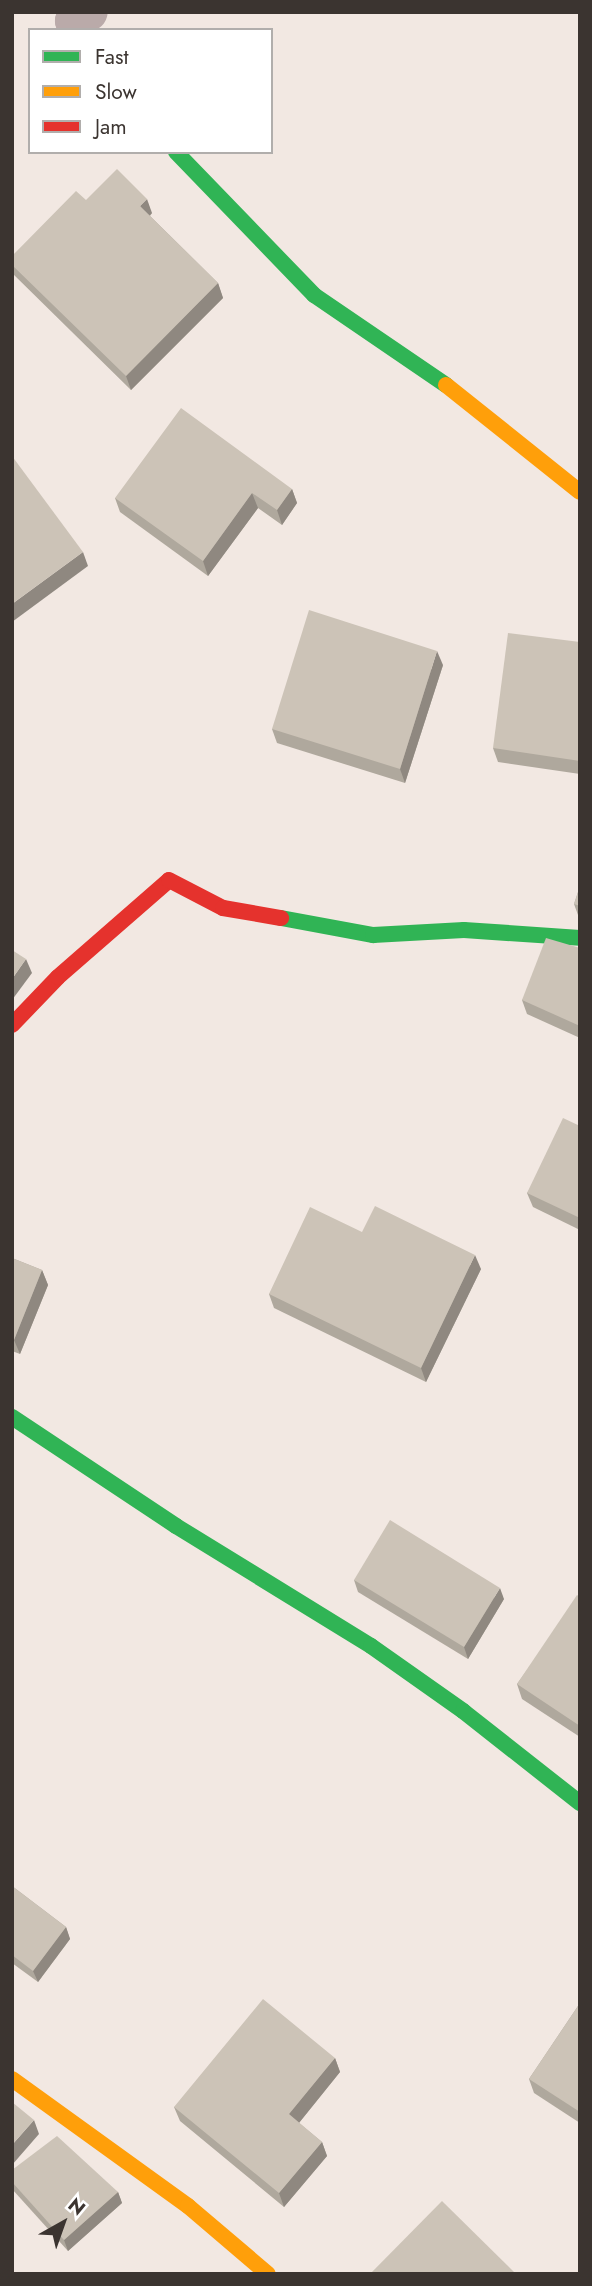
<!DOCTYPE html>
<html>
<head>
<meta charset="utf-8">
<style>
	body { margin:0 }
	#map { position:relative; width:592px; height:2286px; overflow:hidden; background:#f2e8e2; font-family:Jost,sans-serif }
	div>[style] { position:absolute }
	[style*='--x'] { left:calc(var(--x)*1px); top:calc(var(--y)*1px); width:calc(var(--w)*1px); rotate:calc(var(--a)*1deg) }
	.street>* { height:38px; margin:-19px; padding:0 19px; transform-origin:19px; border-radius:19px; background:#baaaa9 }
	.fast>* { height:16px; margin:-8px; padding:0 8px; transform-origin:8px; border-radius:8px; background:#30b455 }
	.slow>* { height:16px; margin:-8px; padding:0 8px; transform-origin:8px; border-radius:8px; background:#ff9f0a }
	.jam>* { height:16px; margin:-8px; padding:0 8px; transform-origin:8px; border-radius:8px; background:#e5322d }
	.wall>* { inset:0; background:#afa89d }
	.shaded-wall>* { inset:0; background:#8f8880 }
	.building>* { inset:0; background:#ccc3b7 }
	span { translate:-50% -50%; white-space:nowrap; text-align:center; line-height:1.15; -webkit-text-stroke:7px #fff; paint-order:stroke }
	.frame { position:absolute; inset:0; border:14px solid #3b3430; pointer-events:none }
	.legend { position:absolute; left:28px; top:28px; width:245px; height:126px; box-sizing:border-box; background:#fff; border:2px solid #b1aeac; margin:0; padding:9px 12px; list-style:none; font-size:21px; color:#3b3430 }
	.legend li { display:flex; align-items:center; gap:14px; height:35px }
	.legend b { width:35px; border:2px solid #b1aeac }
	.north { position:absolute; left:28px; top:2188px; width:70px; height:70px; -webkit-text-stroke:5px #fff; paint-order:stroke; rotate:40deg; font-size:19px; font-weight:700; line-height:28px; text-align:center; color:#3b3430 }
	.north::after { content:''; display:block; margin:auto; width:24px; height:32px; background:#3b3430; clip-path:polygon(50% 0,100% 100%,50% 72%,0 100%) }
</style>
</head>
<body>
<div id="map">
	<div class="street">
		<i style="--x:78;--y:30;--w:10;--a:-114"></i>
		<i style="--x:74;--y:21;--w:17;--a:-31"></i>
	</div>
	<div class="fast">
		<i style="--x:176;--y:152;--w:199;--a:46"></i>
		<i style="--x:314;--y:295;--w:160;--a:34.3"></i>
		<i style="--x:281;--y:918;--w:94;--a:10.5"></i>
		<i style="--x:373;--y:935;--w:91;--a:-3.1"></i>
		<i style="--x:464;--y:930;--w:116;--a:3.9"></i>
		<i style="--x:12;--y:1417;--w:197;--a:33.6"></i>
		<i style="--x:176;--y:1526;--w:229;--a:31.6"></i>
		<i style="--x:371;--y:1646;--w:113;--a:35.2"></i>
		<i style="--x:463;--y:1711;--w:149;--a:38.2"></i>
	</div>
	<div class="slow">
		<i style="--x:446;--y:385;--w:171;--a:38.6"></i>
		<i style="--x:12;--y:2079;--w:217;--a:35.8"></i>
		<i style="--x:188;--y:2206;--w:105;--a:40.4"></i>
	</div>
	<div class="jam">
		<i style="--x:12;--y:1025;--w:66;--a:-46.2"></i>
		<i style="--x:58;--y:977;--w:147;--a:-41.1"></i>
		<i style="--x:169;--y:880;--w:61;--a:27.4"></i>
		<i style="--x:223;--y:908;--w:59;--a:9.8"></i>
	</div>
	<div class="wall">
		<i style="clip-path:polygon(86px 200px,152px 213px,150px 216px,218px 283px,223px 298px,131px 390px,12px 273px,12px 256px)"></i>
		<i style="clip-path:polygon(292px 489px,297px 503px,282px 525px,258px 508px,208px 576px,120px 512px,115px 498px)"></i>
		<i style="clip-path:polygon(580px 642px,580px 774px,498px 762px,493px 748px)"></i>
		<i style="clip-path:polygon(443px 665px,405px 783px,277px 743px,272px 729px)"></i>
		<i style="clip-path:polygon(580px 886px,580px 916px,578px 915px,574px 904px)"></i>
		<i style="clip-path:polygon(580px 948px,580px 1038px,527px 1014px,522px 1000px)"></i>
		<i style="clip-path:polygon(580px 1126px,580px 1230px,533px 1207px,527px 1193px)"></i>
		<i style="clip-path:polygon(362px 1232px,481px 1269px,426px 1382px,274px 1308px,269px 1294px)"></i>
		<i style="clip-path:polygon(12px 1258px,42px 1270px,48px 1285px,20px 1354px,12px 1351px)"></i>
		<i style="clip-path:polygon(354px 1580px,504px 1599px,468px 1659px,358px 1592px)"></i>
		<i style="clip-path:polygon(580px 1597px,580px 1737px,522px 1699px,517px 1684px)"></i>
		<i style="clip-path:polygon(12px 1886px,66px 1927px,70px 1939px,38px 1982px,12px 1963px)"></i>
		<i style="clip-path:polygon(580px 2003px,580px 2123px,534px 2093px,529px 2079px)"></i>
		<i style="clip-path:polygon(335px 2058px,340px 2072px,299px 2123px,322px 2142px,327px 2156px,284px 2207px,180px 2121px,174px 2107px)"></i>
		<i style="clip-path:polygon(12px 2170px,118px 2192px,122px 2203px,68px 2251px,12px 2189px)"></i>
	</div>
	<div class="shaded-wall">
		<i style="clip-path:polygon(147px 199px,152px 213px,145px 220px,140px 206px)"></i>
		<i style="clip-path:polygon(218px 283px,223px 298px,131px 390px,126px 376px)"></i>
		<i style="clip-path:polygon(292px 489px,297px 503px,282px 525px,277px 510px)"></i>
		<i style="clip-path:polygon(252px 493px,258px 508px,208px 576px,203px 561px)"></i>
		<i style="clip-path:polygon(83px 552px,88px 566px,12px 622px,12px 604px)"></i>
		<i style="clip-path:polygon(437px 651px,443px 665px,405px 783px,400px 769px)"></i>
		<i style="clip-path:polygon(26px 959px,32px 973px,12px 1000px,12px 979px)"></i>
		<i style="clip-path:polygon(475px 1255px,481px 1269px,426px 1382px,421px 1368px)"></i>
		<i style="clip-path:polygon(42px 1270px,48px 1285px,20px 1354px,14px 1340px)"></i>
		<i style="clip-path:polygon(500px 1588px,504px 1599px,468px 1659px,464px 1647px)"></i>
		<i style="clip-path:polygon(66px 1927px,70px 1939px,38px 1982px,33px 1971px)"></i>
		<i style="clip-path:polygon(335px 2058px,340px 2072px,294px 2129px,289px 2114px)"></i>
		<i style="clip-path:polygon(34px 2120px,39px 2134px,12px 2165px,12px 2145px)"></i>
		<i style="clip-path:polygon(322px 2142px,327px 2156px,284px 2207px,279px 2193px)"></i>
		<i style="clip-path:polygon(118px 2192px,122px 2203px,68px 2251px,64px 2240px)"></i>
	</div>
	<div class="building">
		<i style="clip-path:polygon(117px 169px,147px 199px,140px 206px,218px 283px,126px 376px,12px 265px,12px 256px,76px 191px,86px 200px)"></i>
		<i style="clip-path:polygon(181px 408px,292px 489px,277px 510px,252px 493px,203px 561px,115px 498px)"></i>
		<i style="clip-path:polygon(12px 456px,83px 552px,12px 604px)"></i>
		<i style="clip-path:polygon(309px 610px,437px 651px,400px 769px,272px 729px)"></i>
		<i style="clip-path:polygon(508px 633px,580px 642px,580px 761px,493px 748px)"></i>
		<i style="clip-path:polygon(580px 886px,580px 906px,574px 904px)"></i>
		<i style="clip-path:polygon(546px 938px,580px 948px,580px 1026px,522px 1000px)"></i>
		<i style="clip-path:polygon(12px 950px,26px 959px,12px 979px)"></i>
		<i style="clip-path:polygon(563px 1118px,580px 1126px,580px 1218px,527px 1193px)"></i>
		<i style="clip-path:polygon(375px 1206px,475px 1255px,421px 1368px,269px 1294px,310px 1207px,362px 1232px)"></i>
		<i style="clip-path:polygon(12px 1258px,42px 1270px,14px 1340px,12px 1339px)"></i>
		<i style="clip-path:polygon(390px 1520px,500px 1588px,464px 1647px,354px 1580px)"></i>
		<i style="clip-path:polygon(577px 1595px,580px 1597px,580px 1726px,517px 1684px)"></i>
		<i style="clip-path:polygon(12px 1886px,66px 1927px,33px 1971px,12px 1955px)"></i>
		<i style="clip-path:polygon(263px 1999px,335px 2058px,289px 2114px,322px 2142px,279px 2193px,174px 2107px)"></i>
		<i style="clip-path:polygon(580px 2003px,580px 2112px,529px 2079px)"></i>
		<i style="clip-path:polygon(12px 2102px,34px 2120px,12px 2145px)"></i>
		<i style="clip-path:polygon(57px 2136px,118px 2192px,64px 2240px,12px 2182px,12px 2170px)"></i>
		<i style="clip-path:polygon(442px 2201px,516px 2274px,370px 2274px)"></i>
	</div>
	<div class="frame"></div>
	<ul class="legend">
	<li><b style="height:9px;background:#30b455"></b>Fast</li>
	<li><b style="height:9px;background:#ff9f0a"></b>Slow</li>
	<li><b style="height:9px;background:#e5322d"></b>Jam</li>
	</ul>
	<div class="north">N</div>
</div>
</body>
</html>
